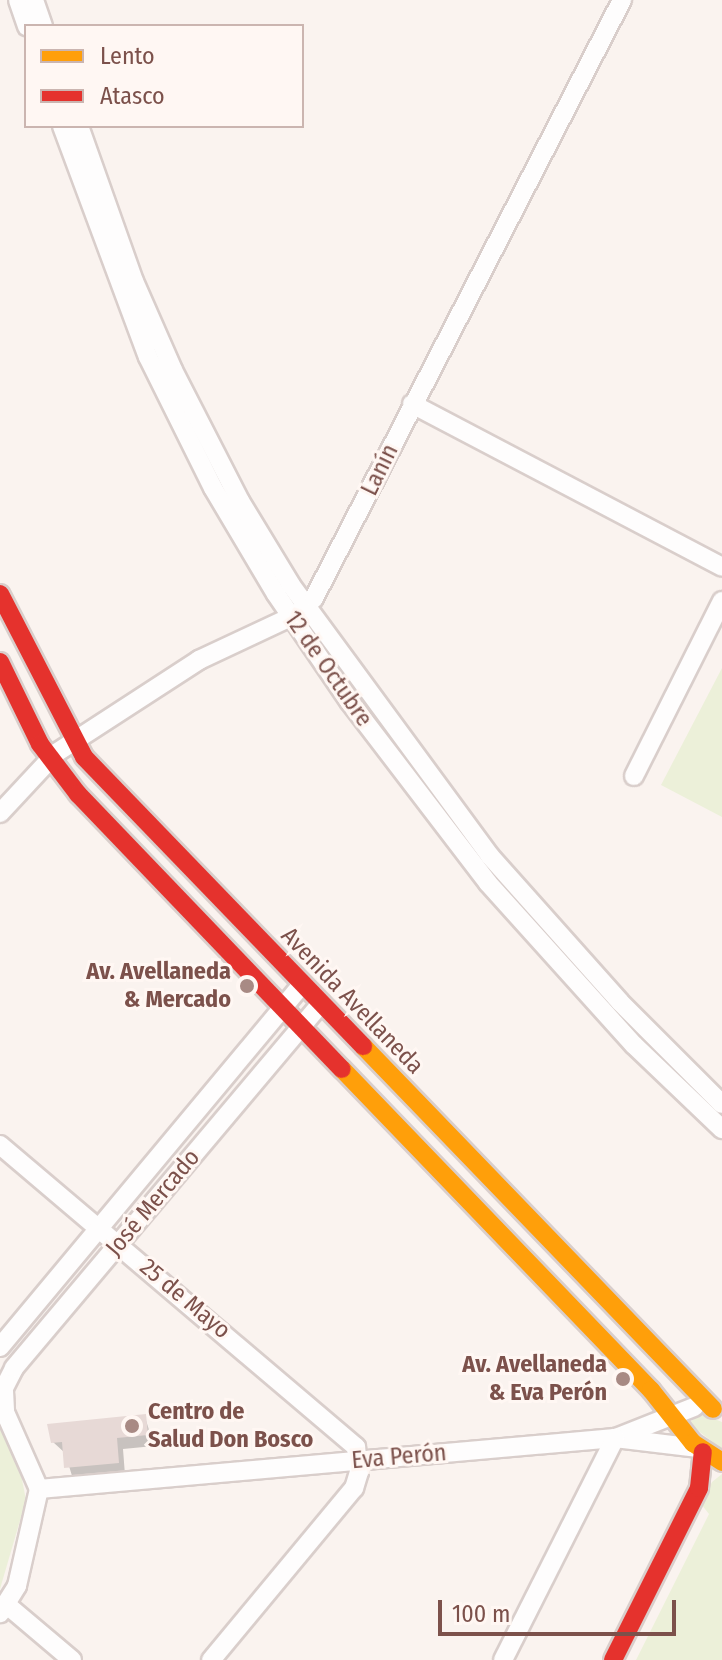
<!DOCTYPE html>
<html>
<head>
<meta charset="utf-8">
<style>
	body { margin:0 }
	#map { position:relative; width:722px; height:1660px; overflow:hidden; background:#faf3ef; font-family:"Fira Sans Condensed",sans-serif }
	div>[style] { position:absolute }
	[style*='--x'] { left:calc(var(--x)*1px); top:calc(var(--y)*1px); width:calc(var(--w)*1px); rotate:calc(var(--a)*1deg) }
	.green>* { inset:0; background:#ecf0d9 }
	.shadow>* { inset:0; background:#0003 }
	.building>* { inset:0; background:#e7d9d6 }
	.roads { filter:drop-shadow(2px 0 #d9cecb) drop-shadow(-2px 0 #d9cecb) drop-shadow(0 2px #d9cecb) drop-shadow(0 -2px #d9cecb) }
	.street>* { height:18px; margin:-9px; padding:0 9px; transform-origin:9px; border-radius:9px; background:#fefdfd }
	.slow>* { height:18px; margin:-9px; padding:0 9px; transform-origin:9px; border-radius:9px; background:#ff9f0a }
	.jam>* { height:18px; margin:-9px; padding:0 9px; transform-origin:9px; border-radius:9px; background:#e5322d }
	.dots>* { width:22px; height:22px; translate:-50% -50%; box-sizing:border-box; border:4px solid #fff7f3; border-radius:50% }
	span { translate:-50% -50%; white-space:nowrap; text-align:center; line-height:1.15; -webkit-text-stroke:6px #fff7f3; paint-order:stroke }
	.street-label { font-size:24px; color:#7c514b }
	.poi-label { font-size:24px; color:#7c514b; font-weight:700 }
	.right { translate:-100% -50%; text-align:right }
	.left { translate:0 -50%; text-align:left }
	.legend { position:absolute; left:24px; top:24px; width:280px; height:104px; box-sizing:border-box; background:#fff7f3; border:2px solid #cbb5b0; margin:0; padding:10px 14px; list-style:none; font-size:24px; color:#7c514b }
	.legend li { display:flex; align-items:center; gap:16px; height:40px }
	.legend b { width:40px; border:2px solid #cbb5b0 }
	.scale { position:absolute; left:438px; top:1600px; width:238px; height:36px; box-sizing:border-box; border:4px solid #7c514b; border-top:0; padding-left:10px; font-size:24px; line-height:28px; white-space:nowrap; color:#7c514b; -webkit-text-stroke:6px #fff7f3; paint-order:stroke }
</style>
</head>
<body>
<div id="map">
	<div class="green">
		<i style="clip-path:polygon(722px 668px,722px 817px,661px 785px)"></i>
		<i style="clip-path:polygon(702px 1414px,722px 1422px,722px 1449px,688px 1423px)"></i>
		<i style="clip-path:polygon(0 1429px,20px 1469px,26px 1500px,0 1589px)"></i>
		<i style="clip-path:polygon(722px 1474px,722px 1660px,636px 1660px,709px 1514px,701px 1504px,712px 1482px)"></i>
	</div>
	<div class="shadow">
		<i style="clip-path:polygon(145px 1417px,154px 1446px,123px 1449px,125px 1475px,73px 1479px,65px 1453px,53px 1442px)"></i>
	</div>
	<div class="building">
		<i style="clip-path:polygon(146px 1414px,148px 1435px,117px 1438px,119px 1463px,64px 1468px,62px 1442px,51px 1443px,47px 1424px)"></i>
	</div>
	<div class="roads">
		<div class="street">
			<i style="--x:18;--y:0;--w:28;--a:71"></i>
			<i style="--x:34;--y:0;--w:28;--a:71"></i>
			<i style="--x:62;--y:126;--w:246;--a:69.6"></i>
			<i style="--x:148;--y:357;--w:146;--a:63.6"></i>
			<i style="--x:213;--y:488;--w:123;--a:59.3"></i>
			<i style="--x:276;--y:594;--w:130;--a:55.7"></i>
			<i style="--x:349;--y:701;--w:229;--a:52.6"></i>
			<i style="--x:488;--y:883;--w:218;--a:48"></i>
			<i style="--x:634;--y:1045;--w:122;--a:43.7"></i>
			<i style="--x:79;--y:126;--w:164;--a:70.5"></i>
			<i style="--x:134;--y:281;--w:97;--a:66.3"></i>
			<i style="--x:173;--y:370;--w:147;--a:62.9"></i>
			<i style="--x:240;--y:501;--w:98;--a:58.7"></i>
			<i style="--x:291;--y:585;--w:336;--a:53.7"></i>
			<i style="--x:490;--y:856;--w:195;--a:48.3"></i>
			<i style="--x:620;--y:1002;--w:144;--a:45"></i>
			<i style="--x:412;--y:404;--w:350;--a:27.7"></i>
			<i style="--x:634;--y:776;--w:196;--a:-63.3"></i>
			<i style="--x:0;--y:813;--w:82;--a:-47"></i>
			<i style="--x:56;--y:753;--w:171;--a:-33"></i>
			<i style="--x:199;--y:660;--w:108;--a:-25.1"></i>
			<i style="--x:297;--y:614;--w:23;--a:-43"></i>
			<i style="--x:314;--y:598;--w:673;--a:-62.75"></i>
			<i style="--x:0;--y:1145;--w:467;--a:40.3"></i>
			<i style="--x:356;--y:1447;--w:25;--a:83"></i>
			<i style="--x:359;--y:1472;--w:17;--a:107"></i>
			<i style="--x:354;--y:1488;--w:224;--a:129.7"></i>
			<i style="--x:0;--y:1347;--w:472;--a:-50.2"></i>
			<i style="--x:0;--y:1401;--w:96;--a:66.1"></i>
			<i style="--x:39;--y:1489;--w:99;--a:102.8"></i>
			<i style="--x:17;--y:1586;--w:32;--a:122"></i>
			<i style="--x:5;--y:1410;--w:22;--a:-93"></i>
			<i style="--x:4;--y:1388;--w:22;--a:-63"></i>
			<i style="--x:14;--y:1368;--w:477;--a:-49.9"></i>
			<i style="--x:618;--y:1437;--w:82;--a:-21.5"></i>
			<i style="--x:39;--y:1489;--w:578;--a:-5.06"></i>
			<i style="--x:615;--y:1438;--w:84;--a:6.9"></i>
			<i style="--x:7;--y:1605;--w:85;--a:40.2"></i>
			<i style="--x:503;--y:1660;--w:249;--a:-63.2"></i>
		</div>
		<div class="slow">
			<i style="--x:363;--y:1046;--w:504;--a:46.04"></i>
			<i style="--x:342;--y:1069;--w:446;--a:46.1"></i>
			<i style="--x:651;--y:1390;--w:68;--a:51.6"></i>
			<i style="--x:693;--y:1443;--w:35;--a:33"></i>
		</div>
		<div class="jam">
			<i style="--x:0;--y:594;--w:183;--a:62.7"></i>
			<i style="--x:84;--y:757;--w:402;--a:46"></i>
			<i style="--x:0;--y:662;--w:91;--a:64"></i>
			<i style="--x:40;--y:744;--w:63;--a:52.8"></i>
			<i style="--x:78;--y:794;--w:381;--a:46.2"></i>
			<i style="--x:613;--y:1660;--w:192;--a:-63.4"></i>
			<i style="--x:699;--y:1488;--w:36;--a:-84"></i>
		</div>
	</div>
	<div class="dots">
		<i style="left:247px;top:986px;background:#a88a84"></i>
		<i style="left:623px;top:1379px;background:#a88a84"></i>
		<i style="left:132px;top:1426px;background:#a88a84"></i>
	</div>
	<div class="street-label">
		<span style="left:380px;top:470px;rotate:-64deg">Lanín</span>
		<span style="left:328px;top:669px;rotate:55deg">12 de Octubre</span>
		<span style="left:352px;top:1001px;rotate:46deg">Avenida Avellaneda</span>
		<span style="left:153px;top:1203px;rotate:-50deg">José Mercado</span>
		<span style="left:185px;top:1299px;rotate:40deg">25 de Mayo</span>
		<span style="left:399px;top:1457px;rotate:-5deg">Eva Perón</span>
	</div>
	<div class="poi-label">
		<span class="right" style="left:231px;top:986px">Av. Avellaneda<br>&amp; Mercado</span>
		<span class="right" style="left:607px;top:1379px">Av. Avellaneda<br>&amp; Eva Perón</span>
		<span class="left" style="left:148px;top:1426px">Centro de<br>Salud Don Bosco</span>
	</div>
	<ul class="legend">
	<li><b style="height:10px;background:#ff9f0a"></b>Lento</li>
	<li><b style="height:10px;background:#e5322d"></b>Atasco</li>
	</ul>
	<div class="scale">100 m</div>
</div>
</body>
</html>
